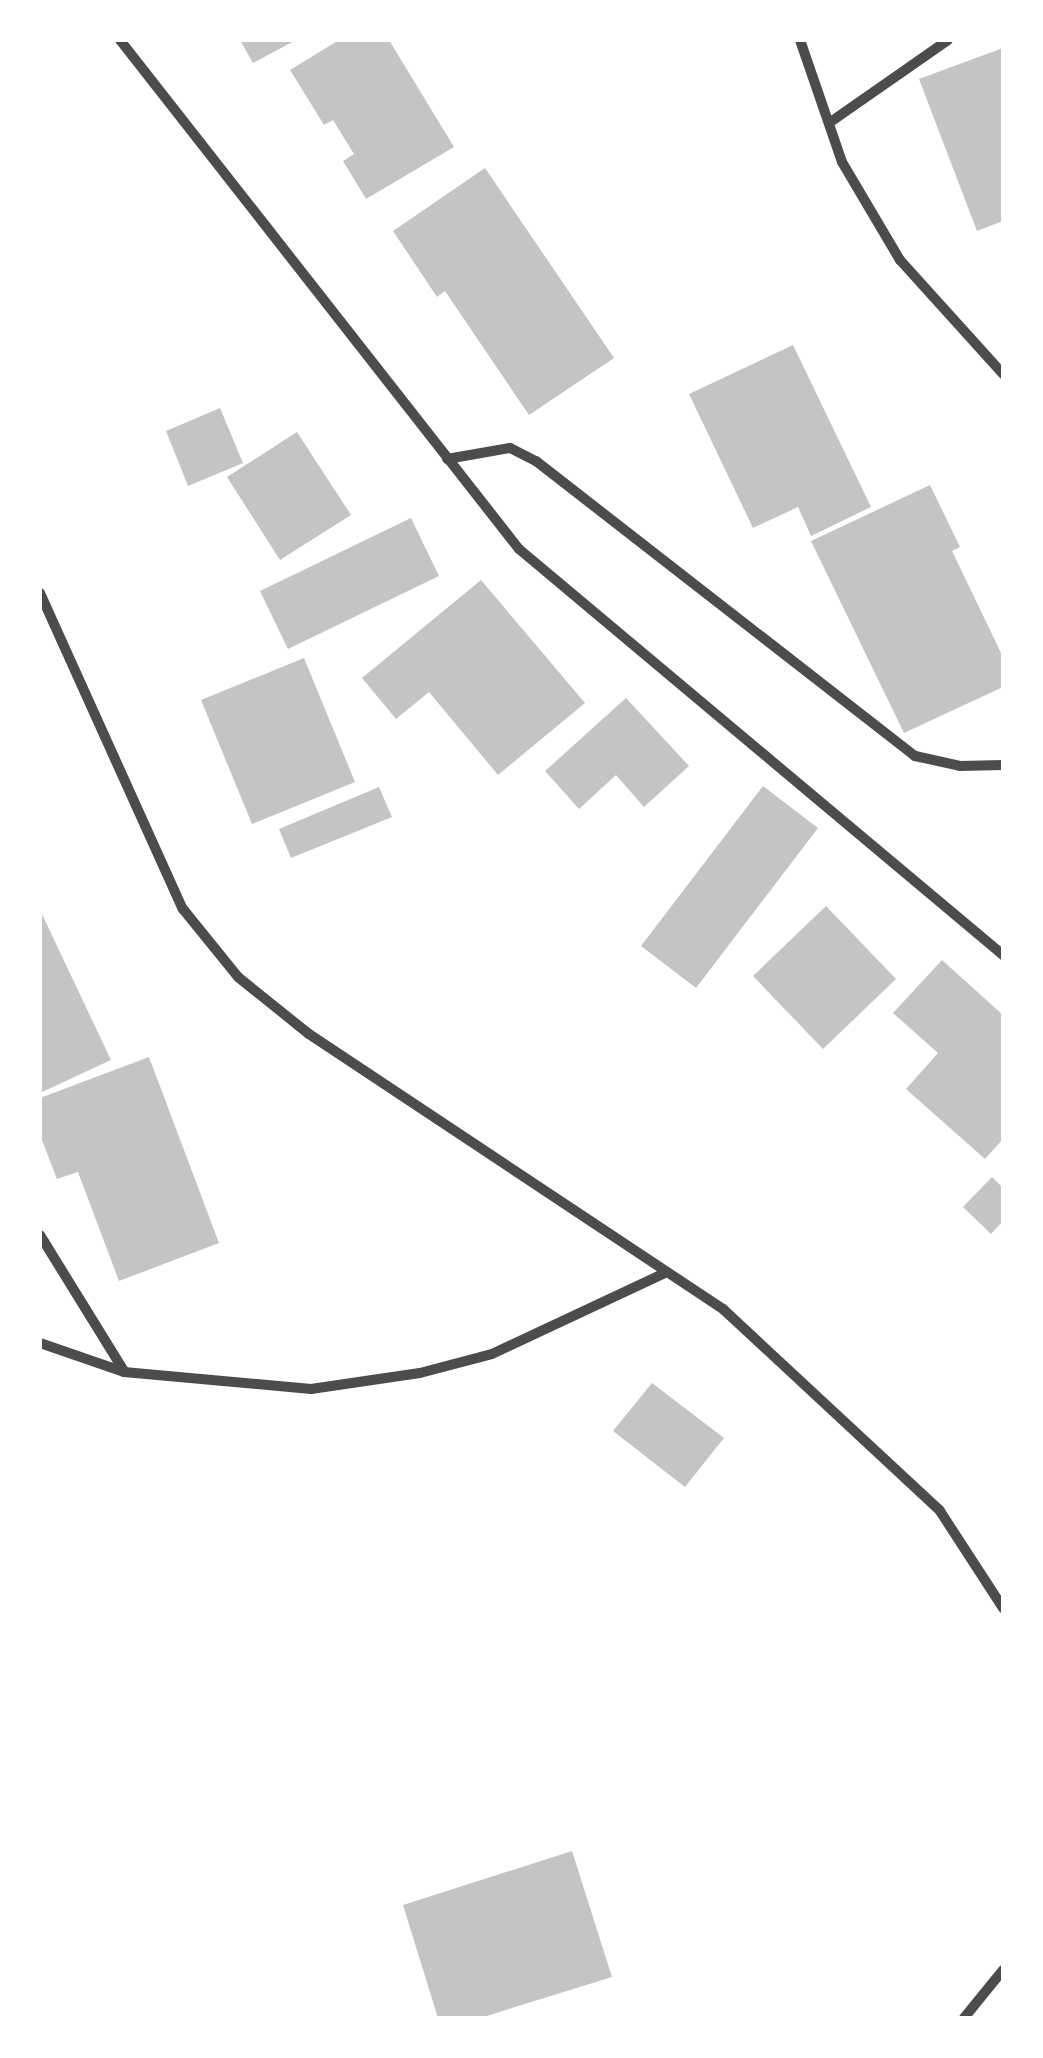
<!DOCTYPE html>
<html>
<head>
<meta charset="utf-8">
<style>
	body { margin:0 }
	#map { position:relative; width:1043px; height:2058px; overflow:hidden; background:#fff; font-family:"Fira Sans",sans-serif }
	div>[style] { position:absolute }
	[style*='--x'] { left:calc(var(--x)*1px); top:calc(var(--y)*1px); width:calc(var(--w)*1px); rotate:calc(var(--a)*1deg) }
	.building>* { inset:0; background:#c4c4c4 }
	.minor>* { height:10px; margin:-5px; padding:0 5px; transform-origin:5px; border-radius:5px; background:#4c4c4c }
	span { translate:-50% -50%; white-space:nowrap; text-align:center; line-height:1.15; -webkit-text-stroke:8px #fff; paint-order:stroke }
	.frame { position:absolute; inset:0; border:42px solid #fff; pointer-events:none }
</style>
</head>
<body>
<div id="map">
	<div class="building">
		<i style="clip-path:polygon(240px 40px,296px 40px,253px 63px)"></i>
		<i style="clip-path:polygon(339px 40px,389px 40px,454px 147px,366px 199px,343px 161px,354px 154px,333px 120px,324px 125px,290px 70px)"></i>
		<i style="clip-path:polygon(1003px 48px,1003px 221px,977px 231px,919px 79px)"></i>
		<i style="clip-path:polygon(485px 168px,614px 358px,529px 415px,445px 291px,437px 297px,393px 231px)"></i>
		<i style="clip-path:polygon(793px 345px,871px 507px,811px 536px,798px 507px,753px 528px,689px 394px)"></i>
		<i style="clip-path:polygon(220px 408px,243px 463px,188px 486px,166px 431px)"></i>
		<i style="clip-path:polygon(297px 432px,351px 515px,280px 560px,227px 477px)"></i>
		<i style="clip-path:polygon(930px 485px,960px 547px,952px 551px,1003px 657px,1003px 687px,904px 733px,811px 541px)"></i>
		<i style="clip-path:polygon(411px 518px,439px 576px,288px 649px,260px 591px)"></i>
		<i style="clip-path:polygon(481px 580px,585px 703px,498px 775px,429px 692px,396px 719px,362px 678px)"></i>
		<i style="clip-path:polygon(304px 658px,355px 782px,252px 824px,201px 700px)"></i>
		<i style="clip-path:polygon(626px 698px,689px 766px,644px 807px,616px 775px,579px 809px,545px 771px)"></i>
		<i style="clip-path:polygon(763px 786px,818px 828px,696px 988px,641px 946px)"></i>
		<i style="clip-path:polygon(379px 787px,392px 817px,291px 858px,279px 829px)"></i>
		<i style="clip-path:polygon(826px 906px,896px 979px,823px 1049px,753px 976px)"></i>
		<i style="clip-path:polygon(40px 910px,111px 1060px,40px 1093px)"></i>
		<i style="clip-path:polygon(942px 960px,1003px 1015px,1003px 1139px,985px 1159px,906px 1089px,938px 1053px,893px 1013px)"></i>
		<i style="clip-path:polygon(149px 1057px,219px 1243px,119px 1281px,78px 1172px,57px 1179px,40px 1135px,40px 1098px)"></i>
		<i style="clip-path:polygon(992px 1177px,1003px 1188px,1003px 1221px,991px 1234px,963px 1207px)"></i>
		<i style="clip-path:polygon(652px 1383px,724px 1438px,685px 1487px,613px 1431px)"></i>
		<i style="clip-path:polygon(572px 1851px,612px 1977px,480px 2018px,438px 2018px,403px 1905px)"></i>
	</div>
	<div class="minor">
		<i style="--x:120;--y:40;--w:647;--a:51.91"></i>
		<i style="--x:519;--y:549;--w:632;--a:39.99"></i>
		<i style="--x:800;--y:40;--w:129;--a:71"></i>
		<i style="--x:842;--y:162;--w:114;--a:59.4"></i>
		<i style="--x:900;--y:260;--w:154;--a:47.9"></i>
		<i style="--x:829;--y:123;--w:145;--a:-34.9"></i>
		<i style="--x:447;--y:459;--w:64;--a:-9.9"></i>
		<i style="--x:510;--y:448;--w:29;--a:27"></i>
		<i style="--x:536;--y:461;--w:480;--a:37.9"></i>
		<i style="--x:915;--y:756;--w:46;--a:12.5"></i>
		<i style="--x:960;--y:766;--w:43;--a:-1.3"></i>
		<i style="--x:40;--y:593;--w:347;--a:65.7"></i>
		<i style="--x:183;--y:909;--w:87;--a:51"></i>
		<i style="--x:238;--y:977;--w:91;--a:38.8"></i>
		<i style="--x:309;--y:1034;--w:497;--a:33.6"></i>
		<i style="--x:723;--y:1309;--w:296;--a:42.9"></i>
		<i style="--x:940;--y:1511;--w:116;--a:57"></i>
		<i style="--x:40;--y:1235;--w:160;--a:58.3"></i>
		<i style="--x:40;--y:1343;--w:89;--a:19"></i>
		<i style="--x:124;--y:1372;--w:188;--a:5.2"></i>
		<i style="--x:311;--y:1389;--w:110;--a:-8.4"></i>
		<i style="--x:420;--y:1373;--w:74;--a:-14.8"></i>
		<i style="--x:492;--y:1354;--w:191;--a:-25.1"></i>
		<i style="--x:964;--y:2018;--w:62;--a:-50.9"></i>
	</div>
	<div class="frame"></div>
</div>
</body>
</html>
